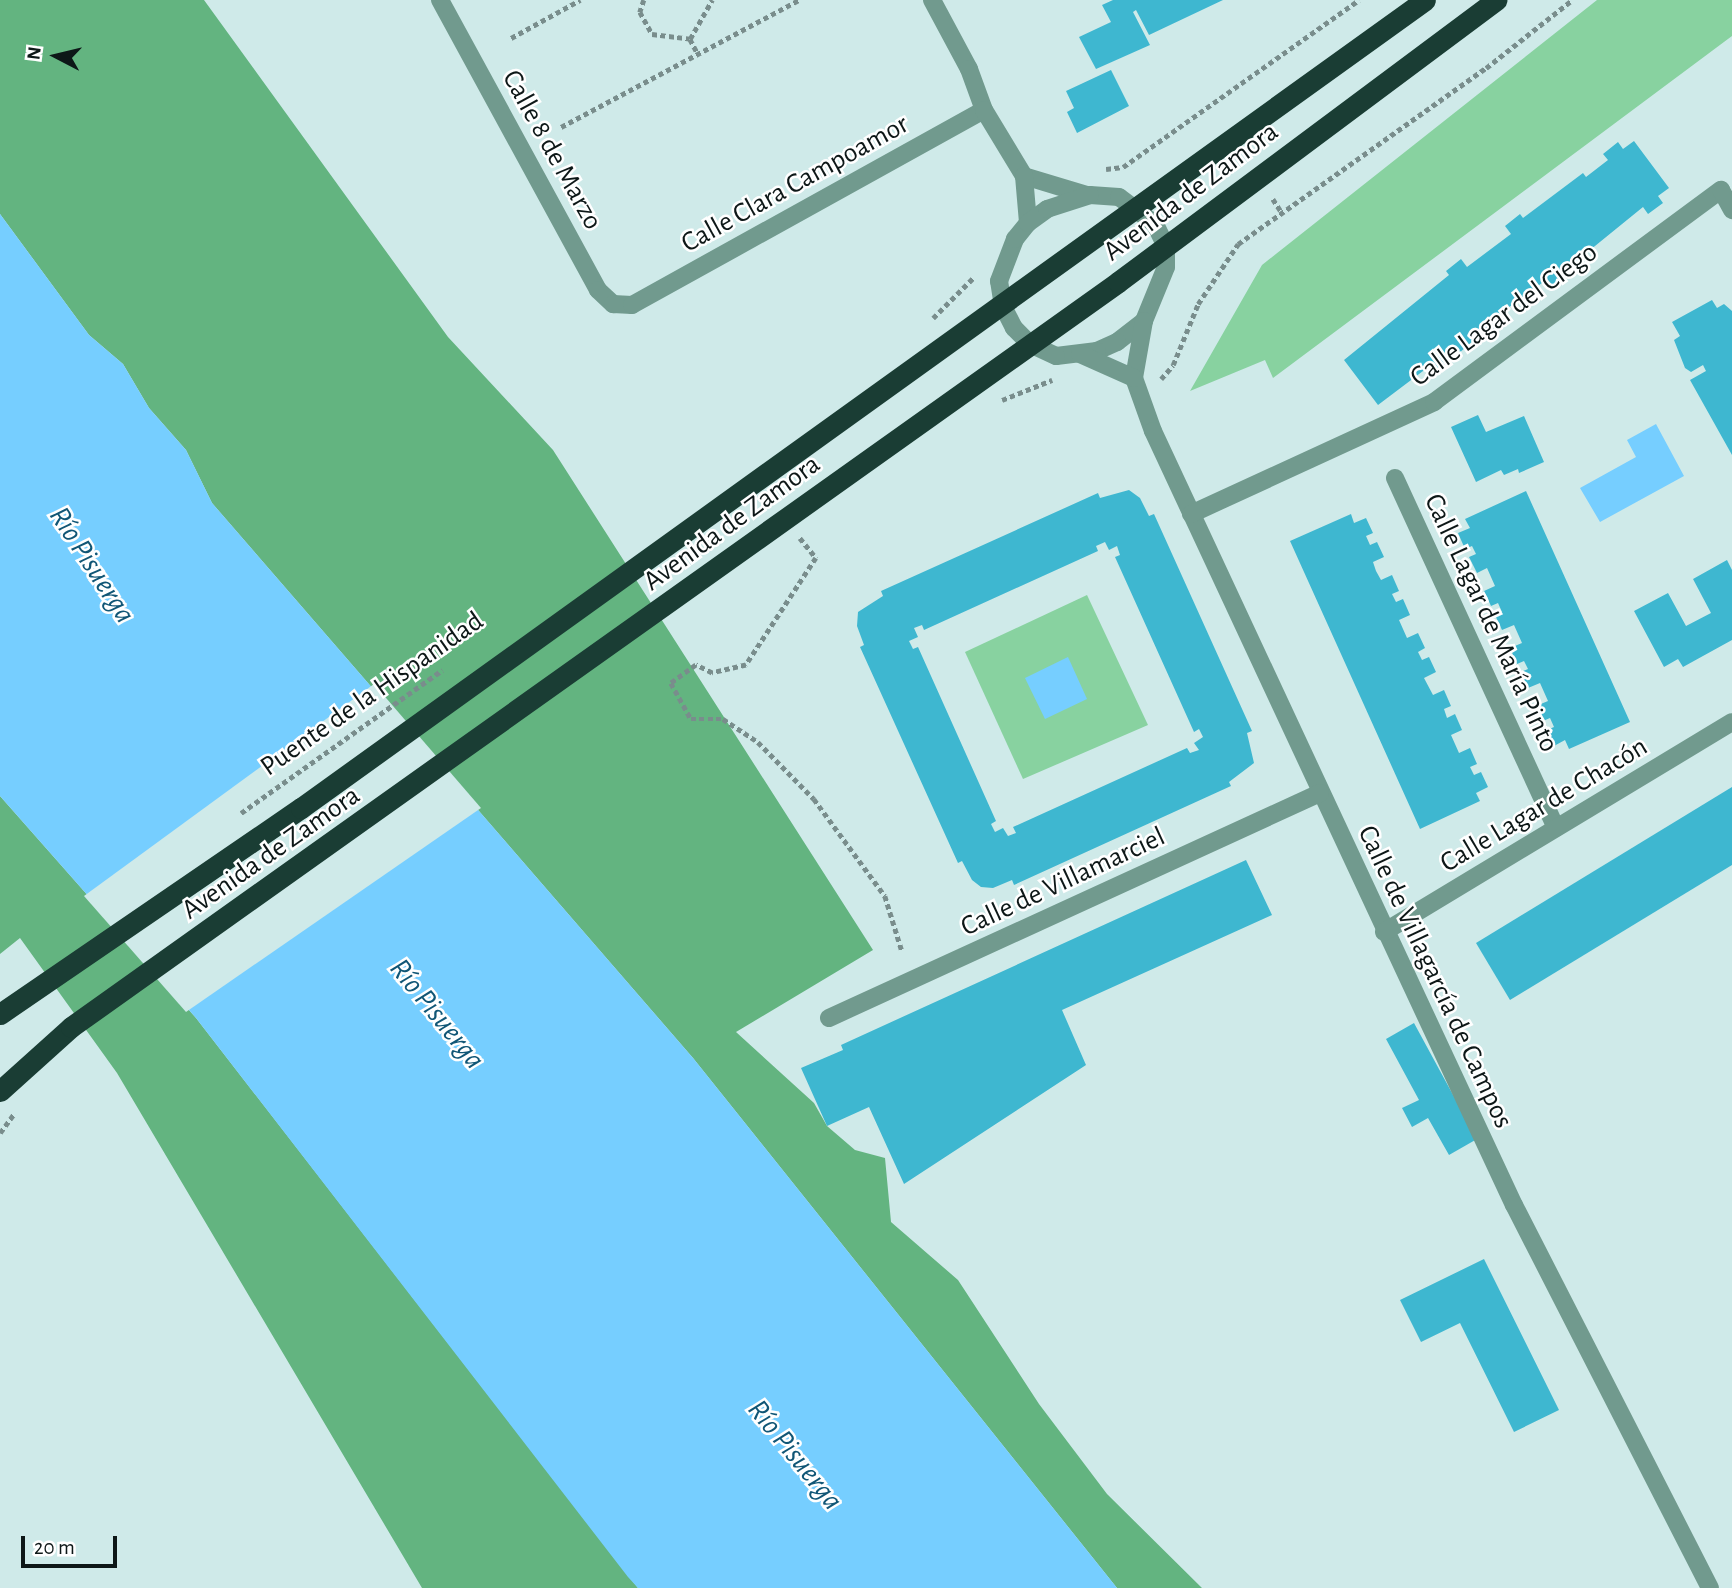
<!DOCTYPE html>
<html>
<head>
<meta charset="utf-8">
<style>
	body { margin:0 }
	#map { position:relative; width:1732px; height:1588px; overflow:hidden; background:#cfeae9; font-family:"Alegreya Sans",sans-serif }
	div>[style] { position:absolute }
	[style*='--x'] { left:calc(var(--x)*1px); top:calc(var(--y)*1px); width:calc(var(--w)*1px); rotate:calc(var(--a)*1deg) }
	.green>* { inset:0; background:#88d2a0 }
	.forest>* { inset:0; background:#63b480 }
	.water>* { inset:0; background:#76ceff }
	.pier>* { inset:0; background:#cfeae9 }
	.building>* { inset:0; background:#3eb7d0 }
	.path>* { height:4.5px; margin-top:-2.25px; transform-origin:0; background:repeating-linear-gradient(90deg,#798d8c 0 5px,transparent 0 8.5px) }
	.street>* { height:18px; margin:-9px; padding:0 9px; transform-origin:9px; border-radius:9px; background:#719a8e }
	.highway>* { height:21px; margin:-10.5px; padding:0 10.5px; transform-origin:10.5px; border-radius:10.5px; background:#1a3d34 }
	span { translate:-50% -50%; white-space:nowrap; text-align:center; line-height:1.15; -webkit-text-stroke:5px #fff; paint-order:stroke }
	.street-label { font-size:28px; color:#0d1717 }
	.water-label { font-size:30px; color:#105676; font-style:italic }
	.north { position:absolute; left:21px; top:21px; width:70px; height:70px; -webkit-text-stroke:5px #fff; paint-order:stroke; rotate:277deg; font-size:19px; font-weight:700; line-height:28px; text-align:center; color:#0d1717 }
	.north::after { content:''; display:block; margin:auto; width:24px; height:32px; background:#0d1717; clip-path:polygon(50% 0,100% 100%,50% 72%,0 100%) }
	.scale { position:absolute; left:21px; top:1536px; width:96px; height:32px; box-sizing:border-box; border:4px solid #0d1717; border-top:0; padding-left:9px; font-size:21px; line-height:24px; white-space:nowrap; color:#0d1717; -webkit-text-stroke:5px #fff; paint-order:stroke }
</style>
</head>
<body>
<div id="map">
	<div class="green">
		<i style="clip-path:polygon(1597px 0,1732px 0,1732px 36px,1273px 378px,1265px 360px,1190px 391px,1262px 265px)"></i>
		<i style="clip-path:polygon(1087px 595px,1148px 725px,1023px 779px,965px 652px)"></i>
	</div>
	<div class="forest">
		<i style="clip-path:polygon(0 0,204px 0,448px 337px,553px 450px,873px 950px,736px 1032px,814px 1103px,827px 1126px,855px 1150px,885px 1158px,891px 1222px,958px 1280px,1039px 1404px,1107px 1494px,1202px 1588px,1117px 1588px,693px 1058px,212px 503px,186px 450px,149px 408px,123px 364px,89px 335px,0 214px)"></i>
		<i style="clip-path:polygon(0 796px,196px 1018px,638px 1588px,422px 1588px,117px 1073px,20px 938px,0 954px)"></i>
	</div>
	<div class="water">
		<i style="clip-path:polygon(0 214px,89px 335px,123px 364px,149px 408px,186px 450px,212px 503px,693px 1058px,1117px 1588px,638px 1588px,628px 1577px,196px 1018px,0 796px)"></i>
		<i style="clip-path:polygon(1656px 424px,1684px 476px,1600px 522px,1580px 488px,1636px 457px,1627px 440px)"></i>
		<i style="clip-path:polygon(1068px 657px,1087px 699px,1045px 719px,1025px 678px)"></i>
	</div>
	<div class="pier">
		<i style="clip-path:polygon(374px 684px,481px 808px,186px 1012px,84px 896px)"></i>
	</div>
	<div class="building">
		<i style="clip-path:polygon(1113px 0,1223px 0,1149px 35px,1136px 10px,1133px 12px,1150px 45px,1096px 69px,1079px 37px,1111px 22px,1102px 5px)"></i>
		<i style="clip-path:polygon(1111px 70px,1129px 106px,1077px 133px,1067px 112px,1074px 108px,1066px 91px)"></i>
		<i style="clip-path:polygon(1634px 141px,1669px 188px,1658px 196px,1663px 203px,1648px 214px,1643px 207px,1563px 272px,1567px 277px,1552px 288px,1546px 280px,1501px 313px,1507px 321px,1486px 337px,1483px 332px,1433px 376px,1427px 368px,1378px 405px,1344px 360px,1449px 275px,1446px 271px,1461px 259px,1467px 267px,1511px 234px,1505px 226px,1520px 214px,1523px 218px,1583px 173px,1586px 177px,1608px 160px,1603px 154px,1618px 142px,1623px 149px)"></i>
		<i style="clip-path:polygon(1712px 300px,1717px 308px,1724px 304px,1732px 311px,1732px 455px,1690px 380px,1706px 371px,1703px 365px,1691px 372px,1685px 368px,1674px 340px,1680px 336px,1672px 322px)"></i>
		<i style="clip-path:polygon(1478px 415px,1486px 432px,1524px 416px,1544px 462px,1519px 473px,1518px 469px,1504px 475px,1501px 470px,1476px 482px,1451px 427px)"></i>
		<i style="clip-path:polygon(evenodd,1129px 490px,1140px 498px,1149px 516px,1154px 514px,1252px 731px,1247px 733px,1254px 763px,1229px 782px,1231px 786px,1014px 885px,1012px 880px,993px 888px,981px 887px,972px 880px,962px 861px,958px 863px,860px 647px,864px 645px,857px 626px,858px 612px,883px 596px,881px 591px,1098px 493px,1100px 498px,1129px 490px,1105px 542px,1109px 550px,1117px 546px,1120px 555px,1115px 557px,1194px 732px,1199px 729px,1203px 737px,1194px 743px,1199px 750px,1190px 753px,1187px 748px,1013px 827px,1016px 833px,1008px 836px,1003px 828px,995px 832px,991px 824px,996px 821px,918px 647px,913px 649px,909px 641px,918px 637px,914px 628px,922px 625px,924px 630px,1098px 551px,1096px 546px,1105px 542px)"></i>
		<i style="clip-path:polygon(1526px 491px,1630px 722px,1569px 749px,1565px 740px,1554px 746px,1547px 730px,1554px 727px,1550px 718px,1543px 721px,1536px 706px,1548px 701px,1540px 683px,1528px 688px,1521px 672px,1528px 669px,1524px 661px,1517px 664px,1510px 648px,1522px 643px,1514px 625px,1502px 630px,1495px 615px,1502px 612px,1498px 603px,1491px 606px,1484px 591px,1495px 586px,1487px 568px,1477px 573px,1469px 557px,1476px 554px,1472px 546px,1465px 549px,1458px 533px,1470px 528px,1465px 519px)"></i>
		<i style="clip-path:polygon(1351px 514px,1354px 523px,1366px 518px,1373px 533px,1366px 536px,1370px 545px,1377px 542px,1384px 557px,1373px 562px,1376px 571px,1381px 580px,1392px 575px,1399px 591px,1392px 594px,1396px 602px,1403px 599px,1410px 615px,1399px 620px,1407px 638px,1418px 633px,1425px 648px,1418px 652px,1422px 660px,1429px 657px,1436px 672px,1424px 678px,1433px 695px,1444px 690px,1451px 706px,1444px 709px,1447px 718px,1455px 714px,1462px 730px,1451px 735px,1459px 753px,1470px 748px,1477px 764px,1470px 767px,1474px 775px,1481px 772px,1488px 787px,1476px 793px,1480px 801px,1420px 829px,1290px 541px)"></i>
		<i style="clip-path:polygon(1727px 560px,1732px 570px,1732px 640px,1683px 667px,1678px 659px,1664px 667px,1634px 611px,1668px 593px,1686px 626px,1711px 613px,1693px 579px)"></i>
		<i style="clip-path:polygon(1732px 787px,1732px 865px,1510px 1000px,1476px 943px)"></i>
		<i style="clip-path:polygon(1246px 860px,1272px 915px,1062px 1010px,1086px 1065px,904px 1184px,869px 1107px,827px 1126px,801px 1068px,843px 1050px,841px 1045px)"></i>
		<i style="clip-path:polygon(1414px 1023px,1477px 1139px,1449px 1155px,1428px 1118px,1412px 1127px,1402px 1108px,1419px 1100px,1386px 1039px)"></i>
		<i style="clip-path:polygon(1484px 1259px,1559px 1410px,1514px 1432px,1460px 1323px,1421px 1342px,1400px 1300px)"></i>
	</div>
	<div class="path">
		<i style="--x:644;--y:0;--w:13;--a:108"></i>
		<i style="--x:640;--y:12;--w:25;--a:61"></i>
		<i style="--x:652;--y:34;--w:38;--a:7"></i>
		<i style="--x:511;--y:38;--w:79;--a:-28.8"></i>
		<i style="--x:690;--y:39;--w:45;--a:-60.6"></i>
		<i style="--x:690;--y:39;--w:17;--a:62"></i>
		<i style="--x:561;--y:127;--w:270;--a:-28.1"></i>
		<i style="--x:1106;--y:169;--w:17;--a:-7"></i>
		<i style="--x:1123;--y:167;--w:289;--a:-35.3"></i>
		<i style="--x:1273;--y:199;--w:17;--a:57"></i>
		<i style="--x:933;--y:318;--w:57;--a:-45"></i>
		<i style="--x:1161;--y:379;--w:18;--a:-49"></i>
		<i style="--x:1173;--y:365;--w:66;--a:-67.7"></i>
		<i style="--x:1198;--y:304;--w:72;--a:-56.3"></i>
		<i style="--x:1238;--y:244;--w:304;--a:-35.4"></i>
		<i style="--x:1486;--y:68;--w:110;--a:-38.3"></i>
		<i style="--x:1002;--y:400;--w:54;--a:-21.8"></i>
		<i style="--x:800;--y:538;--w:26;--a:51"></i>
		<i style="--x:816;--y:558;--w:128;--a:123.2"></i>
		<i style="--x:746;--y:665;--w:35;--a:167"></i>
		<i style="--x:712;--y:673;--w:18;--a:-153"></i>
		<i style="--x:696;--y:665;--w:31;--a:144"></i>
		<i style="--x:671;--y:683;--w:41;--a:60.9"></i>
		<i style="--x:691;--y:719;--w:32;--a:0"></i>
		<i style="--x:723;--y:719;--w:42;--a:33.3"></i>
		<i style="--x:758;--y:742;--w:80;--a:45.5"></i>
		<i style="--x:814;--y:799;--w:120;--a:53.8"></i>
		<i style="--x:885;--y:896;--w:58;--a:72.8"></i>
		<i style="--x:241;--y:813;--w:247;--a:-35.4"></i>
		<i style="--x:0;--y:1133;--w:24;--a:-54"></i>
	</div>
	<div class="street">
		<i style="--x:440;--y:0;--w:330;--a:61.4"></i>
		<i style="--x:598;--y:290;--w:21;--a:43"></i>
		<i style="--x:613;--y:304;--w:19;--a:3"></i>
		<i style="--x:632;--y:305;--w:402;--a:-29"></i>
		<i style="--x:932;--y:0;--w:78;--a:61.8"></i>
		<i style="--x:969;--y:69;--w:44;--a:69.9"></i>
		<i style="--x:984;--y:110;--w:77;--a:58.8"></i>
		<i style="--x:1024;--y:176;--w:66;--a:16.8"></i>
		<i style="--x:1024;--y:176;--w:47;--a:85.1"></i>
		<i style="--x:1090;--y:195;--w:29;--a:4"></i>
		<i style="--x:1119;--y:197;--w:45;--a:36.9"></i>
		<i style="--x:1155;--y:224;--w:25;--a:64"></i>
		<i style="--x:1166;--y:247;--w:20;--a:90"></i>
		<i style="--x:1166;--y:267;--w:58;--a:112.2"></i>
		<i style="--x:1144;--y:321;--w:34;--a:142"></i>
		<i style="--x:1117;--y:342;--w:22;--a:156"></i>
		<i style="--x:1097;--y:351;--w:41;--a:173"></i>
		<i style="--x:1056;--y:356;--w:29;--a:-155"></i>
		<i style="--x:1030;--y:344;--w:23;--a:-135"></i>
		<i style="--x:1014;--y:328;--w:25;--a:-117"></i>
		<i style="--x:1003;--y:306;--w:25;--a:-99"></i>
		<i style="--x:999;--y:281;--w:45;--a:-69.1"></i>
		<i style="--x:1015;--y:239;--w:21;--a:-51"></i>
		<i style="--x:1028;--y:223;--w:24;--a:-36"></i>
		<i style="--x:1047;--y:209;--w:45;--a:-18"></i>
		<i style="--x:1144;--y:321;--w:58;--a:100"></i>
		<i style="--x:1134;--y:378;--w:56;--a:70.3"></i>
		<i style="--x:1153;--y:431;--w:854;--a:65"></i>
		<i style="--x:1514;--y:1205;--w:430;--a:62.9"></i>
		<i style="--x:1080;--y:354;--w:59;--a:24"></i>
		<i style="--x:1395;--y:478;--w:385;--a:65.3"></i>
		<i style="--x:1191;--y:514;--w:268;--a:-24.7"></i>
		<i style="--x:1434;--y:402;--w:357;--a:-36.5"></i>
		<i style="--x:1721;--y:190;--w:23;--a:61"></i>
		<i style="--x:1384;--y:932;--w:406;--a:-31.1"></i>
		<i style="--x:829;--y:1018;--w:540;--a:-24.62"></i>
	</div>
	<div class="highway">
		<i style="--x:0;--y:1014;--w:365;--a:-34.4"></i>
		<i style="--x:301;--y:808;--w:1384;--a:-35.71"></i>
		<i style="--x:0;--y:1091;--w:96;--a:-42"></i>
		<i style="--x:71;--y:1027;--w:1285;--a:-35.43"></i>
		<i style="--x:1118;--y:282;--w:472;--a:-36.7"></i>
	</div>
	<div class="street-label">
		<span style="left:552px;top:150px;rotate:61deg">Calle 8 de Marzo</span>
		<span style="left:795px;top:184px;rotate:-29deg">Calle Clara Campoamor</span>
		<span style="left:1191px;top:192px;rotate:-37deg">Avenida de Zamora</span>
		<span style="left:1504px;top:315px;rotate:-36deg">Calle Lagar del Ciego</span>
		<span style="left:732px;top:523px;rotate:-36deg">Avenida de Zamora</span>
		<span style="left:1491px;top:623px;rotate:65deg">Calle Lagar de María Pinto</span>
		<span style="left:372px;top:694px;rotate:-35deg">Puente de la Hispanidad</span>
		<span style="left:1544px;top:805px;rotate:-31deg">Calle Lagar de Chacón</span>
		<span style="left:271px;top:853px;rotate:-35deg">Avenida de Zamora</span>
		<span style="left:1063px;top:882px;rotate:-25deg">Calle de Villamarciel</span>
		<span style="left:1435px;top:977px;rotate:65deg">Calle de Villagarcía de Campos</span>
	</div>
	<div class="water-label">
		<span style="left:92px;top:565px;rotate:57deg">Río Pisuerga</span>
		<span style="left:437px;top:1014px;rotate:51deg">Río Pisuerga</span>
		<span style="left:795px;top:1455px;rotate:51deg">Río Pisuerga</span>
	</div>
	<div class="north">N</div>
	<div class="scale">20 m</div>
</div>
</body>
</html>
